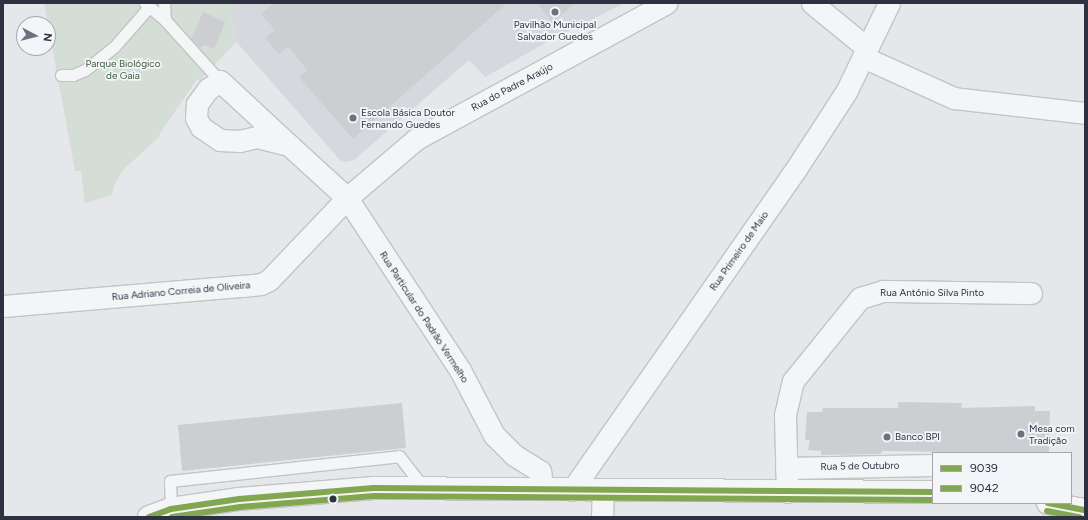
<!DOCTYPE html>
<html>
<head>
<meta charset="utf-8">
<style>
	body { margin:0 }
	#map { position:relative; width:1088px; height:520px; overflow:hidden; background:#e5e7ea; font-family:Figtree,sans-serif }
	div>[style] { position:absolute }
	[style*='--x'] { left:calc(var(--x)*1px); top:calc(var(--y)*1px); width:calc(var(--w)*1px); rotate:calc(var(--a)*1deg) }
	.built>* { inset:0; background:#d6d8de }
	.green>* { inset:0; background:#d4ddd6 }
	.building>* { inset:0; background:#ccced2 }
	.roads { filter:drop-shadow(1px 0 #c2c4c6) drop-shadow(-1px 0 #c2c4c6) drop-shadow(0 1px #c2c4c6) drop-shadow(0 -1px #c2c4c6) }
	.service>* { height:11px; margin:-5.5px; padding:0 5.5px; transform-origin:5.5px; border-radius:5.5px; background:#f4f5f6 }
	.minor>* { height:21px; margin:-10.5px; padding:0 10.5px; transform-origin:10.5px; border-radius:10.5px; background:#f4f5f6 }
	.tertiary>* { height:22px; margin:-11px; padding:0 11px; transform-origin:11px; border-radius:11px; background:#f4f5f6 }
	.bus-1>* { height:6px; margin:-3px; padding:0 3px; transform-origin:3px; border-radius:3px; background:#83a751 }
	.bus-2>* { height:6px; margin:-3px; padding:0 3px; transform-origin:3px; border-radius:3px; background:#83a751 }
	.dots>* { width:11px; height:11px; translate:-50% -50%; box-sizing:border-box; border:2px solid #f4f5f8; border-radius:50% }
	span { translate:-50% -50%; white-space:nowrap; text-align:center; line-height:1.15; -webkit-text-stroke:3.5px #f4f5f8; paint-order:stroke }
	.poi-label { font-size:10px; color:#2d3142 }
	.left { translate:0 -50%; text-align:left }
	.park-label { font-size:10px; color:#3c5d3b }
	.street-label { font-size:10px; color:#2d3142 }
	.frame { position:absolute; inset:0; border:4px solid #2d3142; pointer-events:none }
	.legend { position:absolute; left:932px; top:452px; width:140px; height:52px; box-sizing:border-box; background:#f4f5f8; border:1px solid #a4a7af; margin:0; padding:5px 7px; list-style:none; font-size:12px; color:#2d3142 }
	.legend li { display:flex; align-items:center; gap:8px; height:20px }
	.legend b { width:20px; border:1px solid #a4a7af }
	.north { position:absolute; left:16px; top:16px; width:40px; height:40px; box-sizing:border-box; background:#f4f5f8; border:1px solid #a4a7af; border-radius:50%; rotate:97deg; font-size:11px; font-weight:700; line-height:16px; text-align:center; color:#2d3142 }
	.north::after { content:''; display:block; margin:auto; width:14px; height:18px; background:#6d717d; clip-path:polygon(50% 0,100% 100%,50% 72%,0 100%) }
</style>
</head>
<body>
<div id="map">
	<div class="built">
		<i style="clip-path:polygon(235px 3px,625px 3px,556px 37px,485px 77px,469px 60px,354px 160px,346px 162px,340px 160px,232px 37px,236px 33px,232px 24px,231px 18px)"></i>
	</div>
	<div class="green">
		<i style="clip-path:polygon(44px 3px,235px 3px,231px 18px,232px 24px,237px 33px,232px 37px,236px 42px,200px 81px,197px 79px,159px 135px,160px 136px,123px 170px,115px 183px,112px 195px,85px 203px,81px 171px,75px 171px)"></i>
	</div>
	<div class="building">
		<i style="clip-path:polygon(274px 3px,507px 3px,353px 139px,299px 77px,307px 70px,288px 46px,279px 54px,265px 38px,275px 30px,261px 14px)"></i>
		<i style="clip-path:polygon(537px 3px,575px 3px,553px 22px)"></i>
		<i style="clip-path:polygon(203px 12px,225px 22px,214px 49px,204px 45px,200px 48px,191px 39px)"></i>
		<i style="clip-path:polygon(898px 402px,962px 403px,961px 408px,1035px 406px,1035px 411px,1050px 411px,1049px 453px,882px 451px,881px 454px,821px 455px,821px 451px,808px 450px,810px 440px,805px 440px,807px 412px,822px 412px,823px 408px,898px 408px)"></i>
		<i style="clip-path:polygon(402px 403px,406px 448px,182px 471px,178px 425px)"></i>
	</div>
	<div class="roads">
		<div class="service">
			<i style="--x:145;--y:3;--w:26;--a:40"></i>
			<i style="--x:165;--y:20;--w:82;--a:48"></i>
			<i style="--x:164;--y:3;--w:17;--a:87"></i>
			<i style="--x:61;--y:75;--w:12;--a:0"></i>
			<i style="--x:73;--y:75;--w:13;--a:-23"></i>
			<i style="--x:85;--y:70;--w:18;--a:-38"></i>
			<i style="--x:99;--y:59;--w:19;--a:-39"></i>
			<i style="--x:114;--y:47;--w:53;--a:-48.8"></i>
			<i style="--x:171;--y:509;--w:28;--a:-92"></i>
			<i style="--x:170;--y:481;--w:230;--a:-6.2"></i>
			<i style="--x:399;--y:456;--w:41;--a:52"></i>
		</div>
		<div class="minor">
			<i style="--x:812;--y:3;--w:71;--a:39.3"></i>
			<i style="--x:863;--y:57;--w:100;--a:24.3"></i>
			<i style="--x:954;--y:98;--w:132;--a:6.5"></i>
			<i style="--x:289;--y:145;--w:33;--a:-166"></i>
			<i style="--x:257;--y:137;--w:17;--a:167"></i>
			<i style="--x:240;--y:141;--w:20;--a:-177"></i>
			<i style="--x:220;--y:140;--w:23;--a:-146"></i>
			<i style="--x:201;--y:127;--w:10;--a:-119"></i>
			<i style="--x:196;--y:118;--w:14;--a:-86"></i>
			<i style="--x:197;--y:104;--w:19;--a:-54"></i>
			<i style="--x:208;--y:89;--w:14;--a:-34"></i>
			<i style="--x:220;--y:81;--w:94;--a:42.8"></i>
			<i style="--x:289;--y:145;--w:79;--a:42.4"></i>
			<i style="--x:347;--y:198;--w:206;--a:56.7"></i>
			<i style="--x:460;--y:370;--w:73;--a:62.4"></i>
			<i style="--x:494;--y:435;--w:28;--a:45"></i>
			<i style="--x:514;--y:455;--w:31;--a:32"></i>
			<i style="--x:540;--y:471;--w:18;--a:81"></i>
			<i style="--x:3;--y:306;--w:241;--a:-4.8"></i>
			<i style="--x:243;--y:286;--w:18;--a:-6"></i>
			<i style="--x:261;--y:284;--w:9;--a:-27"></i>
			<i style="--x:269;--y:280;--w:113;--a:-46.4"></i>
			<i style="--x:347;--y:198;--w:91;--a:-40.5"></i>
			<i style="--x:416;--y:139;--w:285;--a:-28.5"></i>
			<i style="--x:786;--y:468;--w:147;--a:-1.2"></i>
			<i style="--x:572;--y:490;--w:388;--a:-55.1"></i>
			<i style="--x:794;--y:172;--w:95;--a:-57"></i>
			<i style="--x:846;--y:92;--w:99;--a:-64.2"></i>
			<i style="--x:787;--y:492;--w:77;--a:-91.5"></i>
			<i style="--x:785;--y:415;--w:35;--a:-77"></i>
			<i style="--x:793;--y:381;--w:107;--a:-51.1"></i>
			<i style="--x:860;--y:298;--w:24;--a:-17"></i>
			<i style="--x:883;--y:291;--w:148;--a:0.8"></i>
			<i style="--x:602;--y:517;--w:26;--a:-88"></i>
		</div>
		<div class="tertiary">
			<i style="--x:1048;--y:503;--w:38;--a:11"></i>
			<i style="--x:149;--y:517;--w:23;--a:-20"></i>
			<i style="--x:171;--y:509;--w:69;--a:-8.4"></i>
			<i style="--x:239;--y:499;--w:135;--a:-4.7"></i>
			<i style="--x:374;--y:488;--w:559;--a:0.41"></i>
		</div>
	</div>
	<div class="bus-1">
		<i style="--x:1048;--y:503;--w:38;--a:11"></i>
		<i style="--x:149;--y:517;--w:23;--a:-20"></i>
		<i style="--x:171;--y:509;--w:69;--a:-8.4"></i>
		<i style="--x:239;--y:499;--w:135;--a:-4.7"></i>
		<i style="--x:374;--y:488;--w:559;--a:0.41"></i>
	</div>
	<div class="bus-2">
		<i style="--x:1047;--y:511;--w:33;--a:11"></i>
		<i style="--x:172;--y:517;--w:69;--a:-8.4"></i>
		<i style="--x:240;--y:507;--w:134;--a:-4.7"></i>
		<i style="--x:374;--y:496;--w:559;--a:0.41"></i>
	</div>
	<div class="dots">
		<i style="left:555px;top:12px;background:#6d717d"></i>
		<i style="left:353px;top:118px;background:#6d717d"></i>
		<i style="left:1021px;top:434px;background:#6d717d"></i>
		<i style="left:887px;top:437px;background:#6d717d"></i>
		<i style="left:333px;top:499px;background:#2d3142"></i>
	</div>
	<div class="poi-label">
		<span style="left:555px;top:30px">Pavilhão Municipal<br>Salvador Guedes</span>
		<span class="left" style="left:361px;top:118px">Escola Básica Doutor<br>Fernando Guedes</span>
		<span class="left" style="left:1029px;top:434px">Mesa com<br>Tradição</span>
		<span class="left" style="left:895px;top:437px">Banco BPI</span>
	</div>
	<div class="park-label">
		<span style="left:123px;top:69px">Parque Biológico<br>de Gaia</span>
	</div>
	<div class="street-label">
		<span style="left:512px;top:87px;rotate:-28deg">Rua do Padre Araújo</span>
		<span style="left:739px;top:251px;rotate:-55deg">Rua Primeiro de Maio</span>
		<span style="left:181px;top:291px;rotate:-5deg">Rua Adriano Correia de Oliveira</span>
		<span style="left:932px;top:293px">Rua António Silva Pinto</span>
		<span style="left:424px;top:317px;rotate:57deg">Rua Particular do Padrão Vermelho</span>
		<span style="left:860px;top:466px;rotate:-1deg">Rua 5 de Outubro</span>
	</div>
	<div class="frame"></div>
	<ul class="legend">
	<li><b style="height:5px;background:#83a751"></b>9039</li>
	<li><b style="height:5px;background:#83a751"></b>9042</li>
	</ul>
	<div class="north">N</div>
</div>
</body>
</html>
